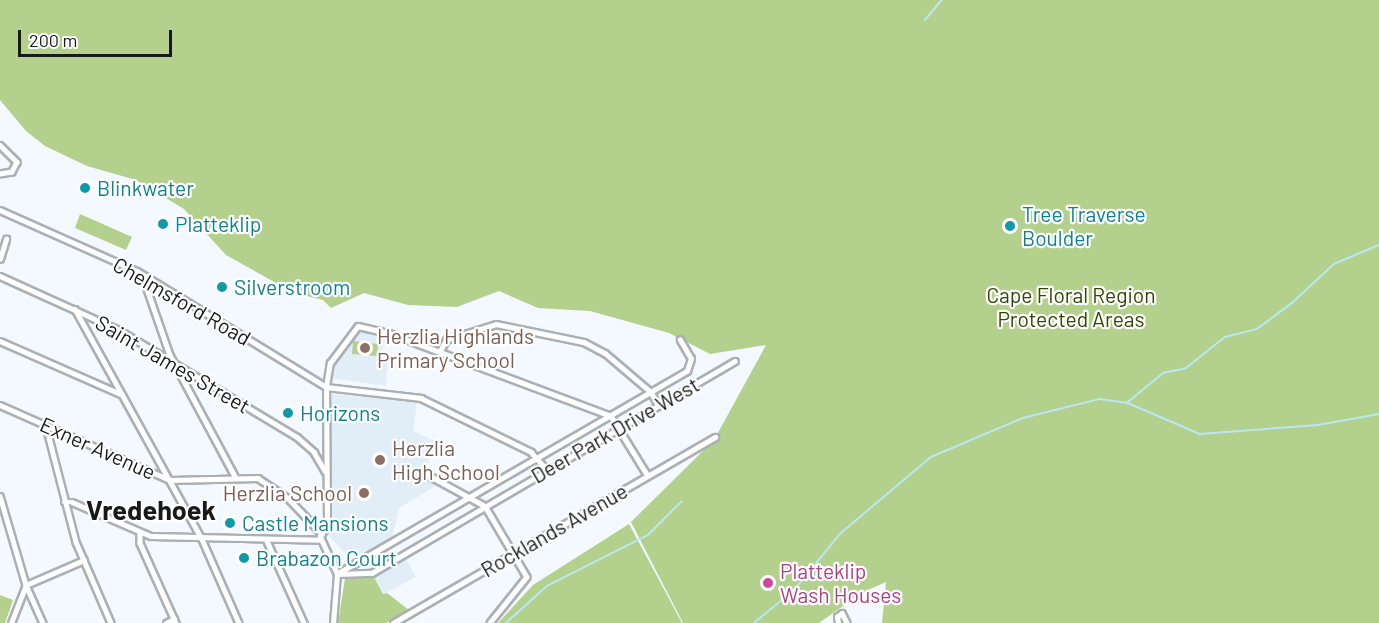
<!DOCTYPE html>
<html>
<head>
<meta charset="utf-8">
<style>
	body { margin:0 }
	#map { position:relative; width:1379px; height:623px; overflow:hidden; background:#f3f9fe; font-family:Barlow,sans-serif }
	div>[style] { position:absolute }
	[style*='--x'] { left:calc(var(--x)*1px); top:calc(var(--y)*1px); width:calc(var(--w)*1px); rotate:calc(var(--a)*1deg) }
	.built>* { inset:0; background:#e1eef7 }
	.green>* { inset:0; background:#b3d08d }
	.stream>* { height:1.5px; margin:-0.75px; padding:0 0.75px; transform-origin:0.75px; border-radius:0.75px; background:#b9e8f5 }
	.roads { filter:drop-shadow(2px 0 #abb0b5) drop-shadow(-2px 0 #abb0b5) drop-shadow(0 2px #abb0b5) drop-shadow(0 -2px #abb0b5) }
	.street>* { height:4.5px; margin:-2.25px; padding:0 2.25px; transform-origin:2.25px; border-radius:2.25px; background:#fff }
	.dots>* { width:16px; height:16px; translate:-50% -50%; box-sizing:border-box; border:3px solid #fff; border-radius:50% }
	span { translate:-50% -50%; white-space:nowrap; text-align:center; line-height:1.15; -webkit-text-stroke:4.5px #fff; paint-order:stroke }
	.culture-label { font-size:21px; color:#0d838f }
	.left { translate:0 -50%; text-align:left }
	.park-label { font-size:21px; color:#304700 }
	.street-label { font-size:21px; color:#17191a }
	.education-label { font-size:21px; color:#785e54 }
	.right { translate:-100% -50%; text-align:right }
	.hotel-label { font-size:21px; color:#b23c85 }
	.district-label { font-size:27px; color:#17191a; font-weight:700 }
	.scale { position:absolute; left:18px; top:30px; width:154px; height:27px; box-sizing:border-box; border:3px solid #17191a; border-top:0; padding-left:8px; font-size:18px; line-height:21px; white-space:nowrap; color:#17191a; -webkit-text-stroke:4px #fff; paint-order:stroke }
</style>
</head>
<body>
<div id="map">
	<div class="built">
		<i style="clip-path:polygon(364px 329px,387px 337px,379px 358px,388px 360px,386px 386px,332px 378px,333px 367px,359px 330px)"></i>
		<i style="clip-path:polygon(331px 394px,417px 402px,413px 431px,439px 443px,420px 477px,439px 484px,399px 508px,392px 538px,357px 557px,346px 554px,329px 536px)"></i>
		<i style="clip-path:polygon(403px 554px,416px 577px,384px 594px,372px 573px)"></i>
	</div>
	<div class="green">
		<i style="clip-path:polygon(0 0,1379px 0,1379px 623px,882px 623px,886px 582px,861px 593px,819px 623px,683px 623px,631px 522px,714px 440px,766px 345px,710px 354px,669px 333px,590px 311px,538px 308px,499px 291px,457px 307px,408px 305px,364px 293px,331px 308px,323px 300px,294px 293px,226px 255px,184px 209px,136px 180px,87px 166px,45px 146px,26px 131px,0 100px)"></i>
		<i style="clip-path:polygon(80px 214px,132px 237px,126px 250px,75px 228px)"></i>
		<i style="clip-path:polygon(353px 341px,378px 344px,377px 356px,352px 354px)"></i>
		<i style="clip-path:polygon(629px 524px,682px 623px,498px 623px,533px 585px)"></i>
		<i style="clip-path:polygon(374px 577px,383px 594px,387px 593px,409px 610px,386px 623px,338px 623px,345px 578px)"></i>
		<i style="clip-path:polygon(0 595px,13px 600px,5px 623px,0 623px)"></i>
	</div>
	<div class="stream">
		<i style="--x:925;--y:20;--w:26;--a:-50"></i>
		<i style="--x:1128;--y:402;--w:45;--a:-39.6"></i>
		<i style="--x:1163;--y:373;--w:24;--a:-12"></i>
		<i style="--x:1186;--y:368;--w:50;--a:-38.5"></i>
		<i style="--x:1225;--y:337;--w:33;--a:-14"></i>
		<i style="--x:1257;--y:329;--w:44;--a:-36.6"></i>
		<i style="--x:1292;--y:303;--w:57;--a:-42.9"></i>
		<i style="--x:1334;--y:264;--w:49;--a:-22.9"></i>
		<i style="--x:506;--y:623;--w:55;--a:-42.1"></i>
		<i style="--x:547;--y:586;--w:113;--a:-26.8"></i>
		<i style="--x:648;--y:535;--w:47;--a:-45"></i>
		<i style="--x:754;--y:623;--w:52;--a:-39.5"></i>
		<i style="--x:794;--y:590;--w:74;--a:-50.5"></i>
		<i style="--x:841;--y:533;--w:118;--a:-40.2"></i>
		<i style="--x:931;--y:457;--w:100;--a:-23"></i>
		<i style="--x:1023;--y:418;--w:79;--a:-13.9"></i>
		<i style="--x:1100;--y:399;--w:28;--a:8"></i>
		<i style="--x:1128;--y:403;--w:78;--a:23.3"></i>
		<i style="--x:1200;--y:434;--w:118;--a:-4.4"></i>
		<i style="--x:1318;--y:425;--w:62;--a:-10.2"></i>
	</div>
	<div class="roads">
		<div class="street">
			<i style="--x:0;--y:145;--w:24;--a:45"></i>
			<i style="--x:17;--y:162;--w:11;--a:117"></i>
			<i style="--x:12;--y:172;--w:12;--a:171"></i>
			<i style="--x:0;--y:210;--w:150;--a:24"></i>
			<i style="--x:137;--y:271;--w:222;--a:31.5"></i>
			<i style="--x:326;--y:387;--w:96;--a:6.6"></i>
			<i style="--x:421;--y:398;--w:123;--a:26.1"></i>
			<i style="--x:531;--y:452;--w:24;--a:48"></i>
			<i style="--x:0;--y:259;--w:21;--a:-73"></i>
			<i style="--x:0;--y:276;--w:131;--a:24.4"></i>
			<i style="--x:119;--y:330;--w:208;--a:31"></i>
			<i style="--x:297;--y:437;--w:23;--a:41"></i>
			<i style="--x:314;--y:452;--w:22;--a:60"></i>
			<i style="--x:146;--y:276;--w:7;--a:98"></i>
			<i style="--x:145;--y:283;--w:76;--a:70.9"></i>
			<i style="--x:170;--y:355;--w:137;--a:61.8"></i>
			<i style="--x:75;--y:309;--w:260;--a:61.1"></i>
			<i style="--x:201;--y:537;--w:94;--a:66.2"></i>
			<i style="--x:0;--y:341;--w:132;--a:23.7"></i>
			<i style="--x:440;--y:351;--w:13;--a:-61"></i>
			<i style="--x:446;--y:340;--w:52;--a:-17.7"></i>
			<i style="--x:496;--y:324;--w:90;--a:11.6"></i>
			<i style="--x:584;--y:342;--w:24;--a:28"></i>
			<i style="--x:605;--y:353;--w:60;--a:40.3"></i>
			<i style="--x:651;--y:392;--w:14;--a:60"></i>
			<i style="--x:0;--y:405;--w:186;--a:23.8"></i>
			<i style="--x:170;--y:480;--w:88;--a:-1.3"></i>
			<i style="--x:258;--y:478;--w:37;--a:34"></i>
			<i style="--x:289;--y:499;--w:47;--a:46.7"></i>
			<i style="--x:46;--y:426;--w:120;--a:75.5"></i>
			<i style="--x:76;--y:542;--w:88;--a:66.6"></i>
			<i style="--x:421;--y:471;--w:73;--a:28.7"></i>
			<i style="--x:485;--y:506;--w:82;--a:59.4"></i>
			<i style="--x:527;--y:577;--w:59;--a:128.8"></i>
			<i style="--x:0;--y:496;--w:93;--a:73.7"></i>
			<i style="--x:26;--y:585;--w:42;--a:65.9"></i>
			<i style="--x:64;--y:502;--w:8;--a:0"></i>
			<i style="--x:72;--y:502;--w:86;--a:23.3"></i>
			<i style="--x:151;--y:536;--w:170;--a:1.3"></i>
			<i style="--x:140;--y:533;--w:10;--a:90"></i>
			<i style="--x:140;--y:543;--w:88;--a:65.8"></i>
			<i style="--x:267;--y:541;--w:90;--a:65.7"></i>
			<i style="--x:340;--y:572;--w:401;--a:-30.1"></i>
			<i style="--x:687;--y:371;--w:13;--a:-72"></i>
			<i style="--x:691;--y:359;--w:22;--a:-120"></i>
			<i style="--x:337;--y:574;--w:35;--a:-2"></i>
			<i style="--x:372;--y:573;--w:420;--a:-30.3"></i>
			<i style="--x:26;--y:585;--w:63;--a:-23.3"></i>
			<i style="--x:11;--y:623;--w:41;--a:-68.5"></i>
			<i style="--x:166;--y:623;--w:9;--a:-27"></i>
			<i style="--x:333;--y:623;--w:49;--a:-85.3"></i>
			<i style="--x:337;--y:574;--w:41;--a:-114.7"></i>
			<i style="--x:320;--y:537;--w:14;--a:-60"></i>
			<i style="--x:327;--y:525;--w:138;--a:-90.4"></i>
			<i style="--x:326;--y:387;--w:24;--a:-81"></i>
			<i style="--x:330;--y:363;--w:46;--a:-52.9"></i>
			<i style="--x:358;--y:326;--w:32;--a:13"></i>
			<i style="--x:389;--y:333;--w:237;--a:20.5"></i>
			<i style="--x:611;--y:416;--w:70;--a:58.3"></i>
			<i style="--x:393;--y:623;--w:372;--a:-30"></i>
			<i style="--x:838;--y:623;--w:6;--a:-99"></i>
			<i style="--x:837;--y:617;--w:6;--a:-39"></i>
			<i style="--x:842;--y:613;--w:11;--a:63"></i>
		</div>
	</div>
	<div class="dots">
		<i style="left:85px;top:188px;background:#0f9aa8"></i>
		<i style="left:163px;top:224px;background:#0f9aa8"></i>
		<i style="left:1010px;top:226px;background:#0f9aa8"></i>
		<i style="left:222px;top:287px;background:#0f9aa8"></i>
		<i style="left:365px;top:348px;background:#8d6e63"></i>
		<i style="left:288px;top:413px;background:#0f9aa8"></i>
		<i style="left:380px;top:460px;background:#8d6e63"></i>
		<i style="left:364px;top:493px;background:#8d6e63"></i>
		<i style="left:230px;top:523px;background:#0f9aa8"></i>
		<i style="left:244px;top:558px;background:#0f9aa8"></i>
		<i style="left:768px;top:583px;background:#d1479c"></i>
	</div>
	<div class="culture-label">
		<span class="left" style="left:97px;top:188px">Blinkwater</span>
		<span class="left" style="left:1022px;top:226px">Tree Traverse<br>Boulder</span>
		<span class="left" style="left:175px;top:224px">Platteklip</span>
		<span class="left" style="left:234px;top:287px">Silverstroom</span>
		<span class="left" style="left:300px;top:413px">Horizons</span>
		<span class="left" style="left:242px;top:523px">Castle Mansions</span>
		<span class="left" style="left:256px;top:558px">Brabazon Court</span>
	</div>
	<div class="park-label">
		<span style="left:1071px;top:307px">Cape Floral Region<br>Protected Areas</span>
	</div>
	<div class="street-label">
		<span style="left:182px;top:301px;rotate:30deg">Chelmsford Road</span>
		<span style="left:173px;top:364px;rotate:30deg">Saint James Street</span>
		<span style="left:615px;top:430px;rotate:-30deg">Deer Park Drive West</span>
		<span style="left:98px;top:448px;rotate:24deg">Exner Avenue</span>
		<span style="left:554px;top:530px;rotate:-30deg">Rocklands Avenue</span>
	</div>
	<div class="education-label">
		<span class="left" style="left:377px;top:348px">Herzlia Highlands<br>Primary School</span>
		<span class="left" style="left:392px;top:460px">Herzlia<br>High School</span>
		<span class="right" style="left:352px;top:493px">Herzlia School</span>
	</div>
	<div class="hotel-label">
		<span class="left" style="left:780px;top:583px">Platteklip<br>Wash Houses</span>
	</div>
	<div class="district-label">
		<span style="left:151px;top:510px">Vredehoek</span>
	</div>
	<div class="scale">200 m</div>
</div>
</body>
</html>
